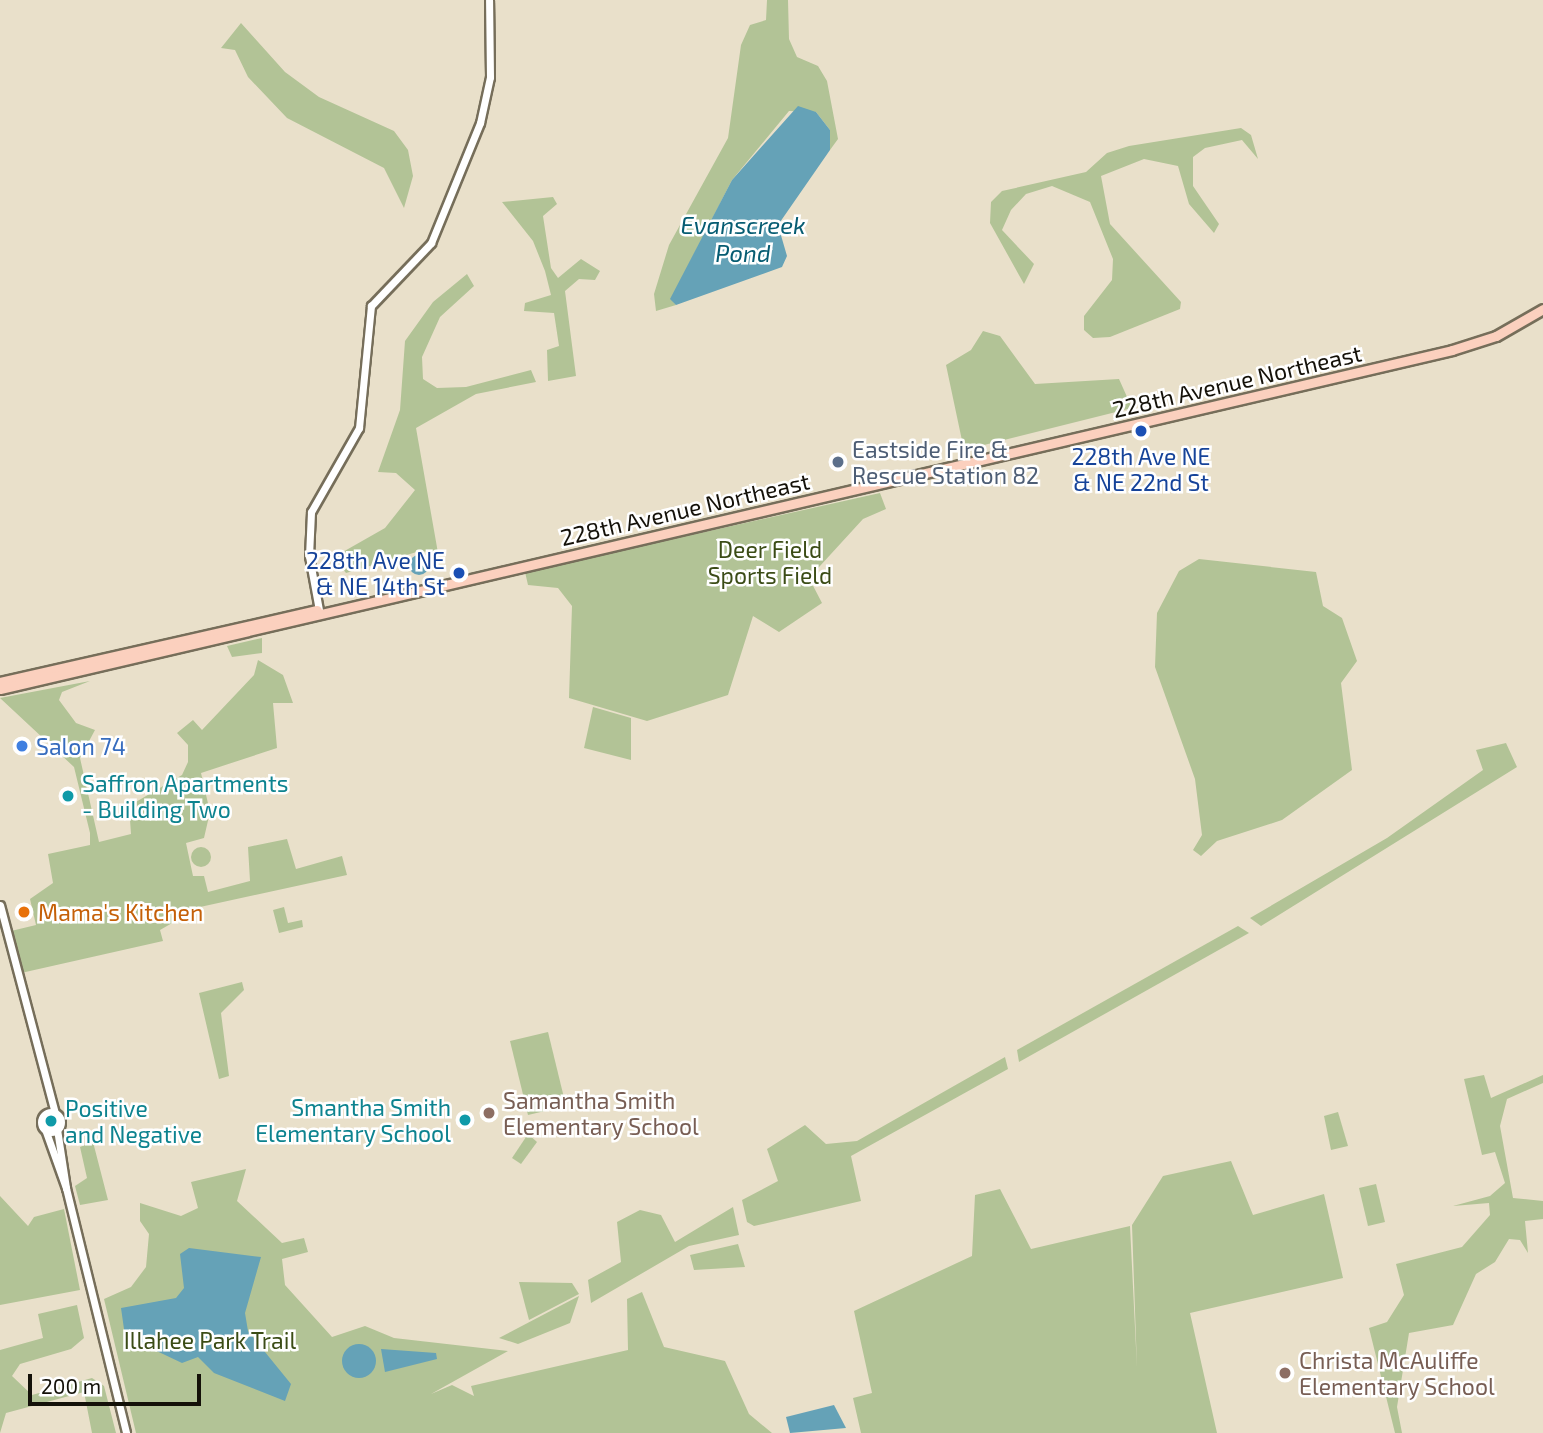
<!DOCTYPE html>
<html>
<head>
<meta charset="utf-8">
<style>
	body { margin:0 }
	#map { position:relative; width:1543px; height:1433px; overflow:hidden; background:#e9e0ca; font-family:"Exo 2",sans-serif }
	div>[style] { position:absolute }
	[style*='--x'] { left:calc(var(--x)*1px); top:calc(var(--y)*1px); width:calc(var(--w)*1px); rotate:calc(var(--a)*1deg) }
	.green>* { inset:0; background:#b2c396 }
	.round { border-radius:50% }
	.water>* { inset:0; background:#65a2b7 }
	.roads { filter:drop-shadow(2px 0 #766e5a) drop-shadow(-2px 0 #766e5a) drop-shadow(0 2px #766e5a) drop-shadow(0 -2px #766e5a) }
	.minor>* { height:7px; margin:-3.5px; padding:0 3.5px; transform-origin:3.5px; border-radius:3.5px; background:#fff }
	.minor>.ring { margin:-3.5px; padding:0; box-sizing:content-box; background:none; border:7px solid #fff; border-radius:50% }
	.major>* { height:9px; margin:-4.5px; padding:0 4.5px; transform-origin:4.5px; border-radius:4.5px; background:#fbd0be }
	.dots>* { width:19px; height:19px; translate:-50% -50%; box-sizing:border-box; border:4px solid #fff; border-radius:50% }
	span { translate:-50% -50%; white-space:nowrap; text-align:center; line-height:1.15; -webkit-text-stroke:5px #fff; paint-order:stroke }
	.street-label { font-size:23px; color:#141109 }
	.service-label { font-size:23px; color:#4e5e75 }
	.left { translate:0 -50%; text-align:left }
	.transit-label { font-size:23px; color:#164399 }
	.right { translate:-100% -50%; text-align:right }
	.park-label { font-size:23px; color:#3b4c16 }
	.shop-label { font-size:23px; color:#366cbe }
	.culture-label { font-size:23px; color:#0d838f }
	.food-label { font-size:23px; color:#c56008 }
	.education-label { font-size:23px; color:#785e54 }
	.water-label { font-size:24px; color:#065c72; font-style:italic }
	.scale { position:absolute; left:28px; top:1374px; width:173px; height:32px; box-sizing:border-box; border:4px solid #141109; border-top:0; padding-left:9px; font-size:21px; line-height:24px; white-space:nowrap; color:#141109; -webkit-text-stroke:5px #fff; paint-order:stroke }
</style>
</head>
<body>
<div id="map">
	<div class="green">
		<i style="clip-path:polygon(767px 0,788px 0,789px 39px,797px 57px,818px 66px,827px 81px,838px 139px,830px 150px,830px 130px,816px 112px,789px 111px,732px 180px,671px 299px,676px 305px,656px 311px,654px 294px,669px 245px,728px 138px,741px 45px,750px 25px,766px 20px)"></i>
		<i style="clip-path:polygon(241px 23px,285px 72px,319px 97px,394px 131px,408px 150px,413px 176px,404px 208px,384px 168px,287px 118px,248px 77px,235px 50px,221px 48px)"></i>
		<i style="clip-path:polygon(1241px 128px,1251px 135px,1258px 159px,1242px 140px,1205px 148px,1193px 157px,1193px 186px,1219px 224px,1214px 233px,1189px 204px,1178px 166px,1144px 159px,1101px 176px,1110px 224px,1181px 302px,1180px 309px,1110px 337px,1093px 338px,1084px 330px,1084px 316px,1112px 280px,1113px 259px,1090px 202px,1052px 186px,1026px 194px,1011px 210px,1002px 230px,1034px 264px,1024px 284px,990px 223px,991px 202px,1002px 191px,1086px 172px,1107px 153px,1129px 146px)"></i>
		<i style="clip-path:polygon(553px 197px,557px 204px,543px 216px,551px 268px,558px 278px,581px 259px,600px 271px,595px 280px,579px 279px,565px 291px,576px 376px,548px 381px,547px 350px,559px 346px,554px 313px,524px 311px,525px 303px,551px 295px,545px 271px,533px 241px,502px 202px)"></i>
		<i style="clip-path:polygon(467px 274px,474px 286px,440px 317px,422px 357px,423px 379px,437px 388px,466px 387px,531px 370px,536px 382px,476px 394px,416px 428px,438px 553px,420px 551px,346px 573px,334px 557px,385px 528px,415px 490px,396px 473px,378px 472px,400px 410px,405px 341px,433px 302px)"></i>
		<i style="clip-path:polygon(983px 331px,1000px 336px,1035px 384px,1119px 379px,1132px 408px,964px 450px,946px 365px,971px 350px)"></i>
		<i style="clip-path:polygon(880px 493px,886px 509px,863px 519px,809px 578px,822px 603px,779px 632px,753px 616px,728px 695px,647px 721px,569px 698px,572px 606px,558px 588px,528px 585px,525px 572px)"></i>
		<i style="clip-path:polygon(1199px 559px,1316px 572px,1323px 606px,1342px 618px,1357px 661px,1341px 683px,1352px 770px,1282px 820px,1217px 841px,1201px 856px,1193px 850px,1202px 835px,1195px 779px,1155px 667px,1157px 613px,1179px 571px)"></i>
		<i style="clip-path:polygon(262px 638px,262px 653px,232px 657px,227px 646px)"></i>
		<i style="clip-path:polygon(258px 660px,283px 675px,293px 703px,273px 703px,277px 748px,201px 773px,210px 812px,204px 838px,186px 843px,193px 876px,204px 876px,208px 892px,250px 881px,248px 847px,287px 839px,296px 869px,342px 856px,347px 875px,200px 907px,160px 930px,163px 941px,21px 973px,11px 931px,36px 925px,30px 899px,53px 883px,48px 854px,90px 845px,90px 833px,74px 767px,0 698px,90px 681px,62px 692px,59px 700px,76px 723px,95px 730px,80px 758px,99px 842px,131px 834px,129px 806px,182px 775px,188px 762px,188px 745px,177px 733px,193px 720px,202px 730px,254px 675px)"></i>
		<i style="clip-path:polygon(593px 707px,631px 718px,631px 760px,584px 748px)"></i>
		<i style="clip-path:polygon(1506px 743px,1517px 767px,1261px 926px,1250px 918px,1387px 838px,1483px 770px,1476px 750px)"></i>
		<i class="round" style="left:191px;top:847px;width:20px;height:20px"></i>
		<i style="clip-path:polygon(284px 907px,288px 923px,302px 920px,303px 927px,279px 933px,273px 910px)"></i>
		<i style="clip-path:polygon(1238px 926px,1249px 933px,1019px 1062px,1017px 1050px)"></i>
		<i style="clip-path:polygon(242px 982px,244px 990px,221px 1013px,229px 1076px,219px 1079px,199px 993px)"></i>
		<i style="clip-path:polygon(548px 1032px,566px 1106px,528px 1115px,510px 1041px)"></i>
		<i style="clip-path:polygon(1005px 1057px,1008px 1069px,851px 1156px,861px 1201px,754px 1226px,747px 1222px,742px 1200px,778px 1181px,767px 1149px,805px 1125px,826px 1144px,857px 1141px)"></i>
		<i style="clip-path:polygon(1484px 1075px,1491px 1098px,1543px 1075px,1543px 1083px,1507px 1099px,1500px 1126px,1513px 1198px,1543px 1201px,1543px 1219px,1525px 1221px,1528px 1253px,1520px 1240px,1509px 1239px,1495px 1262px,1476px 1274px,1453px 1325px,1409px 1333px,1397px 1407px,1402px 1433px,1395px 1433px,1369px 1328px,1387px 1322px,1404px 1295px,1396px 1264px,1462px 1247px,1490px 1215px,1489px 1203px,1453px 1206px,1490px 1196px,1505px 1183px,1495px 1152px,1482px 1155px,1464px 1079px)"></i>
		<i style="clip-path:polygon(1338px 1112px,1348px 1146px,1331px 1150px,1324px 1116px)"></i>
		<i style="clip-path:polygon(528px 1134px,537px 1142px,521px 1164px,512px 1158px)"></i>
		<i style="clip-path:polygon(93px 1142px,108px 1200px,80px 1205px,75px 1186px,87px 1178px,80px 1147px)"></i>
		<i style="clip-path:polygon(1231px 1161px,1253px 1215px,1324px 1194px,1343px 1278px,1190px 1313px,1217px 1433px,861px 1433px,853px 1398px,872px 1393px,854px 1311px,972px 1256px,975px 1195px,1000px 1189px,1031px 1249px,1130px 1226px,1137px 1368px,1132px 1225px,1163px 1176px)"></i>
		<i style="clip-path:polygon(246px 1169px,237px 1201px,282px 1243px,304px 1238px,308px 1252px,282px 1259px,285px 1285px,332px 1337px,365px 1326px,394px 1338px,508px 1351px,431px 1394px,452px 1385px,474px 1396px,471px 1386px,628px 1350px,627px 1299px,642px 1292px,664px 1347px,725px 1361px,749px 1414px,772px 1433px,136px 1433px,104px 1299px,131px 1287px,146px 1267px,149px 1234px,140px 1221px,140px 1203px,181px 1216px,198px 1208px,191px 1182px)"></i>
		<i style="clip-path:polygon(1376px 1184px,1385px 1222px,1368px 1226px,1359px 1188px)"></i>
		<i style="clip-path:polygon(0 1196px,28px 1226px,34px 1217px,64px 1209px,80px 1290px,0 1305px)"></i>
		<i style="clip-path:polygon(733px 1207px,739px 1235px,689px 1246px,591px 1303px,588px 1280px,621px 1262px,617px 1222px,640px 1210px,661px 1215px,675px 1242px)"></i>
		<i style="clip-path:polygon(738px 1244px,745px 1267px,694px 1270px,690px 1255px)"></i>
		<i style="clip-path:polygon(519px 1282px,572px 1283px,579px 1294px,529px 1320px)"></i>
		<i style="clip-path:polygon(579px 1296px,570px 1323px,518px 1344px,499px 1338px)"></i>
		<i style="clip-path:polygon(77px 1305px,84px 1338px,71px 1349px,20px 1364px,12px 1376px,32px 1395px,92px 1378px,104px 1386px,116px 1433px,92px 1433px,84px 1392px,6px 1413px,0 1433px,0 1350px,43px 1338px,38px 1314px)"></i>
	</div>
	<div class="water">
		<i style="clip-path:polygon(798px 106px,816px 112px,830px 130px,830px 150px,778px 225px,787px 256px,782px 267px,676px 305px,670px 299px,732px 180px)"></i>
		<i class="round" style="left:409px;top:555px;width:20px;height:20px"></i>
		<i style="clip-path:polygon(189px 1248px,261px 1257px,245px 1313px,248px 1331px,291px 1384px,285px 1401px,214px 1373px,198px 1357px,182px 1363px,125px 1336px,121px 1308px,176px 1298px,184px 1288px,180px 1254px)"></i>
		<i class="round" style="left:342px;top:1344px;width:34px;height:34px"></i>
		<i style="clip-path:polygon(381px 1349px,436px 1353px,437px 1359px,385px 1372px)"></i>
		<i style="clip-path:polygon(834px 1405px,846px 1428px,790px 1433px,786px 1417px)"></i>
	</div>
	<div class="roads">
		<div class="minor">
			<i style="--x:319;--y:610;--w:55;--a:-100.5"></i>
			<i style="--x:309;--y:556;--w:44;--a:-87.4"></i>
			<i style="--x:311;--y:512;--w:97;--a:-60.3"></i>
			<i style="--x:359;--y:428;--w:123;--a:-84.4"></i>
			<i style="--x:371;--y:306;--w:87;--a:-46.4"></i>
			<i style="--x:431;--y:243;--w:130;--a:-67.8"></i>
			<i style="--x:480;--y:123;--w:47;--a:-77.7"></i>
			<i style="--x:490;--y:77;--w:77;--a:-90.7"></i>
			<i style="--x:0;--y:905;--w:215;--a:75.2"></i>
			<i class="ring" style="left:41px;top:1112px;width:13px;height:13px"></i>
			<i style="--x:45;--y:1129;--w:63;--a:70.4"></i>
			<i style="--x:66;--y:1188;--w:252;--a:76.2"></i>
			<i style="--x:57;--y:1129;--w:60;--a:81.3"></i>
		</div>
		<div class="major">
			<i style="--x:0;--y:682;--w:325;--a:-12.8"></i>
			<i style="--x:0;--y:689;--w:1491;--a:-13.14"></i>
			<i style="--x:1452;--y:350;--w:46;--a:-17.7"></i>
			<i style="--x:1496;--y:336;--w:54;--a:-29.9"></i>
		</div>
	</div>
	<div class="dots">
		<i style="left:1141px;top:431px;background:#1a4fb4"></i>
		<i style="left:838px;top:462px;background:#5c6f8a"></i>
		<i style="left:459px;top:573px;background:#1a4fb4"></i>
		<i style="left:22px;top:746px;background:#3f7fe0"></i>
		<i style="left:68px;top:796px;background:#0f9aa8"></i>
		<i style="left:24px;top:912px;background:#e8710a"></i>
		<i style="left:489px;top:1113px;background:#8d6e63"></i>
		<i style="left:465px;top:1120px;background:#0f9aa8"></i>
		<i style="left:51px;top:1121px;background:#0f9aa8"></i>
		<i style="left:1285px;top:1373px;background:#8d6e63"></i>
	</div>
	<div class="street-label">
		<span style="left:1237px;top:381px;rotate:-13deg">228th Avenue Northeast</span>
		<span style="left:685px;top:509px;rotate:-13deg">228th Avenue Northeast</span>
	</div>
	<div class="service-label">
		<span class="left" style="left:852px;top:462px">Eastside Fire &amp;<br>Rescue Station 82</span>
	</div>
	<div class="transit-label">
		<span style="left:1141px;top:469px">228th Ave NE<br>&amp; NE 22nd St</span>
		<span class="right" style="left:445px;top:573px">228th Ave NE<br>&amp; NE 14th St</span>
	</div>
	<div class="park-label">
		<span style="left:770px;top:562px">Deer Field<br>Sports Field</span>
		<span style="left:210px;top:1340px">Illahee Park Trail</span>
	</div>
	<div class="shop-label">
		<span class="left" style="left:36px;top:746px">Salon 74</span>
	</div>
	<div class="culture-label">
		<span class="left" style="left:82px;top:796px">Saffron Apartments<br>- Building Two</span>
		<span class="right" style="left:451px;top:1120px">Smantha Smith<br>Elementary School</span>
		<span class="left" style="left:65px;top:1121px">Positive<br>and Negative</span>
	</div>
	<div class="food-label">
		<span class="left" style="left:38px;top:912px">Mama's Kitchen</span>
	</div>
	<div class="education-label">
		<span class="left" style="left:503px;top:1113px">Samantha Smith<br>Elementary School</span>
		<span class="left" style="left:1299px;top:1373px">Christa McAuliffe<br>Elementary School</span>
	</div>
	<div class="water-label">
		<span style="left:743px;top:239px">Evanscreek<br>Pond</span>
	</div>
	<div class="scale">200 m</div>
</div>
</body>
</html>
